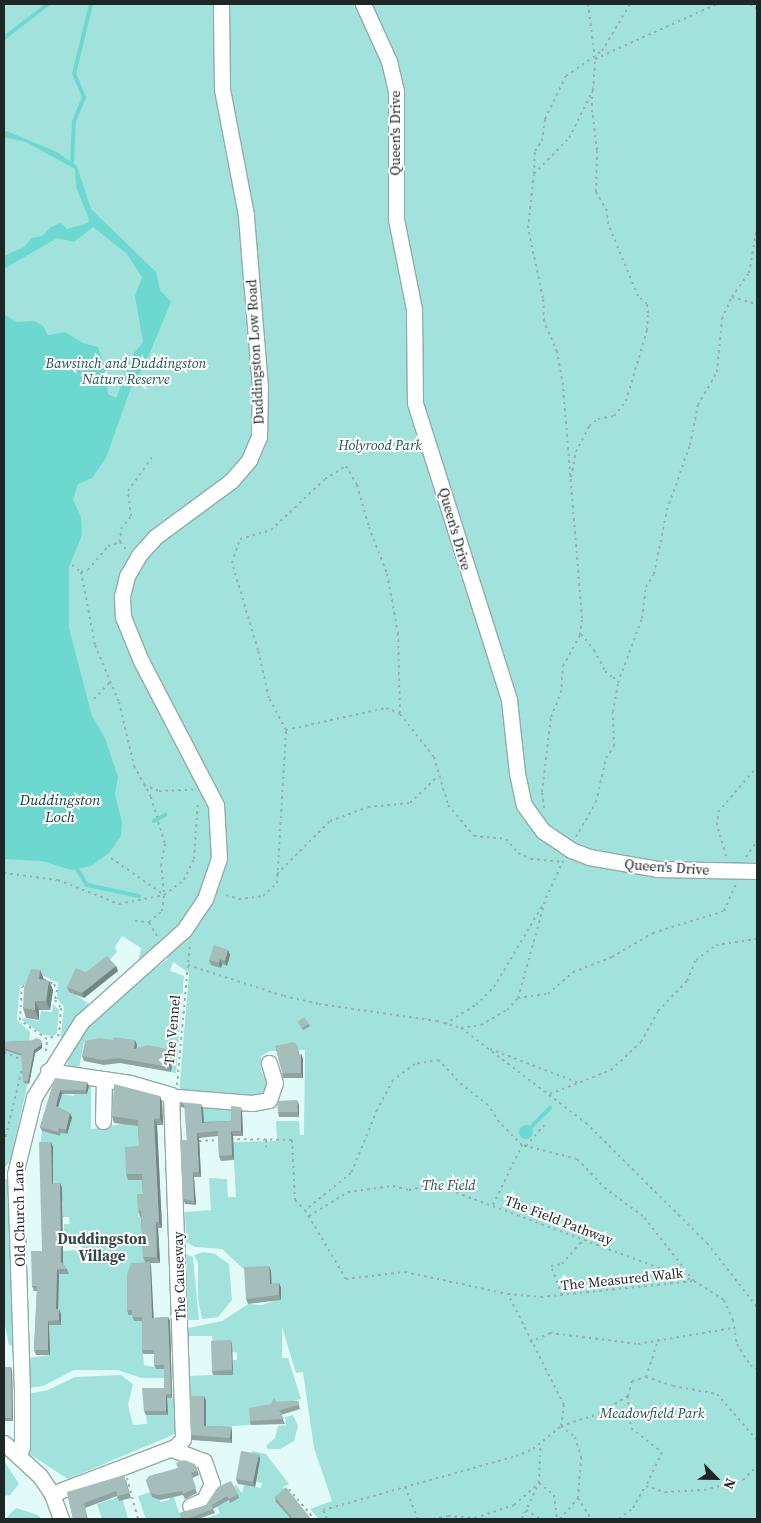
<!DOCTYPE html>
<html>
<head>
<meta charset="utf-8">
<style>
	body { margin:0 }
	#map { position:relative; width:761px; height:1523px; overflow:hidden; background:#e2fbf9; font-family:"Source Serif 4",serif }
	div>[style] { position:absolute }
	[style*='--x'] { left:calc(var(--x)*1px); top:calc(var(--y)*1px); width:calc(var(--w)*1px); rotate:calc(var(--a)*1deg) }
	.green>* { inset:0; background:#a1e3dc }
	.water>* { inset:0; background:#6dd8d0 }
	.round { border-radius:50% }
	.stream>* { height:4px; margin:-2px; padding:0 2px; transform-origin:2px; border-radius:2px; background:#6dd8d0 }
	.path>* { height:2px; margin-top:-1px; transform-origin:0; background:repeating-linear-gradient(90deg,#9baeac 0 2.5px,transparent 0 6.5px) }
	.roads { filter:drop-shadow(1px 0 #93aba8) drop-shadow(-1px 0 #93aba8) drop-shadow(0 1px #93aba8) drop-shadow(0 -1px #93aba8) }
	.minor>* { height:15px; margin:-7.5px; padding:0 7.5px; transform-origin:7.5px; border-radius:7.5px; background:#fff }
	.wall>* { inset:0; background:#8fa3a1 }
	.shaded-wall>* { inset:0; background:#748583 }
	.building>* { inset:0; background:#a6bebb }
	span { translate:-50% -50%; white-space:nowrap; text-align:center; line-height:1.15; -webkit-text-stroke:4px #fff; paint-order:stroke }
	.street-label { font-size:14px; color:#1e2726 }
	.park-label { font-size:14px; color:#245350; font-style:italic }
	.water-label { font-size:15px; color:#0c3f3c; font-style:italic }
	.neighbourhood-label { font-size:15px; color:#334846; font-weight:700 }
	.frame { position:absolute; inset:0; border:5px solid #1e2726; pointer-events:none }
	.north { position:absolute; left:691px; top:1453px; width:50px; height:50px; -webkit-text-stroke:4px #fff; paint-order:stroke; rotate:113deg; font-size:14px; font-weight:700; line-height:20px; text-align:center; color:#1e2726 }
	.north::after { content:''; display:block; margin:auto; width:18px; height:22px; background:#1e2726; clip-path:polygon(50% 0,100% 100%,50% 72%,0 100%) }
</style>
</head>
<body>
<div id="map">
	<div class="green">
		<i style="clip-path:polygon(4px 4px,757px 4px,757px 1519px,319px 1519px,310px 1509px,332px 1501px,314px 1448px,303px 1372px,296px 1373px,282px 1327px,282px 1358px,288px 1358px,301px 1399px,251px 1413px,251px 1425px,232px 1426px,232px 1432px,206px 1431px,205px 1401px,190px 1401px,189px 1376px,233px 1374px,233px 1360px,237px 1360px,237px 1353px,213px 1345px,212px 1336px,188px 1336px,188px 1328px,222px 1321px,248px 1304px,262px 1305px,277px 1300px,222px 1249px,195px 1247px,186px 1242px,185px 1212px,211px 1210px,209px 1178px,227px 1179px,228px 1197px,236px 1197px,233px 1142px,277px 1141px,276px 1121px,299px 1121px,300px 1135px,304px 1135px,305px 1050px,270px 1051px,261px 1056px,261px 1071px,268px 1082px,262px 1097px,179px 1093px,189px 973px,173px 962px,170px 971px,184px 976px,176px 1073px,171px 1072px,173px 1055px,136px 1051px,137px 1045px,84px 1042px,79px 1069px,67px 1067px,70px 1050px,86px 1028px,121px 994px,168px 959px,154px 949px,142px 959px,139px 958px,141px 948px,122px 936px,115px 947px,117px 952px,76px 995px,89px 1004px,60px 1043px,64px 1007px,57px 999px,58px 983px,44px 976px,33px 975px,27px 985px,20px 986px,17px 1020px,30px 1032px,29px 1044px,37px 1040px,42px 1043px,42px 1048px,35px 1051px,10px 1162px,4px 1168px)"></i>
		<i style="clip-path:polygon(53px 1004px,59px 1010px,57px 1033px,53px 1036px,43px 1035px,23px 1021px,22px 1018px,39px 1021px,41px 1011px,52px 1012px)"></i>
		<i style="clip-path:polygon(77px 1080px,87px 1094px,91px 1082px,91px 1129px,128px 1123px,140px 1126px,141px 1152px,128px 1180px,144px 1180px,145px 1200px,138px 1212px,138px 1217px,143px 1217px,145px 1264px,127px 1306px,127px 1314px,154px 1321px,143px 1354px,144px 1365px,165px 1369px,166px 1378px,142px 1378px,117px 1370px,74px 1370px,43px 1386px,28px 1388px,27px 1358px,50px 1355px,49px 1325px,61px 1325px,50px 1314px,59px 1294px,59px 1281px,33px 1252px,84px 1250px,79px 1243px,64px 1243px,64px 1224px,70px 1224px,69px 1217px,63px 1217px,63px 1201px,42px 1201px,53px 1188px,53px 1147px,40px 1147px,42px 1131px,60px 1136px,61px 1133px,67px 1134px,48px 1108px,58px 1105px,62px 1094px,74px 1096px)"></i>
		<i style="clip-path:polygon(206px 1103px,239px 1105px,233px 1126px,204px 1128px,203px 1108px)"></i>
		<i style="clip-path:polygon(4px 1178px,10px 1182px,14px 1346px,9px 1345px,4px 1321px)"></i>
		<i style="clip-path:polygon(204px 1252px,215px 1254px,229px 1264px,232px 1300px,218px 1317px,202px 1319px,198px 1299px,198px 1263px,194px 1255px)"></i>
		<i style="clip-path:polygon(186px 1254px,193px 1257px,199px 1320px,188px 1320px)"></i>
		<i style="clip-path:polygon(121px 1375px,133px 1384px,128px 1405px,133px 1425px,147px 1424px,146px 1415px,167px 1415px,167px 1398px,175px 1398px,175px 1434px,68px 1479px,29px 1454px,28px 1394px,48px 1390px,75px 1377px)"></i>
		<i style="clip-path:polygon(293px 1415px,298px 1426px,294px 1441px,280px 1449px,268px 1449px,266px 1446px,275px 1438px,278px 1426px,286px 1425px,285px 1417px)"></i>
		<i style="clip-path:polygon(252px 1451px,266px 1454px,289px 1484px,283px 1487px,287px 1492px,291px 1519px,205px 1519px,220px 1513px,211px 1495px,220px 1505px,229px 1500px,231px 1503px,235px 1484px,242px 1493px,244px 1485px,261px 1488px,262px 1483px,256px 1482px)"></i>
		<i style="clip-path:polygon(4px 1461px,19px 1484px,10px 1495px,4px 1496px)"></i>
		<i style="clip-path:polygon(172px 1491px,181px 1519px,146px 1519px,138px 1496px,150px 1492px,161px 1502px,169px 1500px)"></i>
		<i style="clip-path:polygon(118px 1497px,123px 1500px,128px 1519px,102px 1519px,97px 1504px)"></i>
		<i style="clip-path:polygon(16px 1508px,38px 1515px,41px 1519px,5px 1519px)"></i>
	</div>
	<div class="water">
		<i style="clip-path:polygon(4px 130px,57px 152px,77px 166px,91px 209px,156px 272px,160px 290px,171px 302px,144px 367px,133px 382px,106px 458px,92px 478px,78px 484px,73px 500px,81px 517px,82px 535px,69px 567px,69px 628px,92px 716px,105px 738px,118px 777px,115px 794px,122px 822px,121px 836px,109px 853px,91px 866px,71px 870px,42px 861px,4px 859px,4px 314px,16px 322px,34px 321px,43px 326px,48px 335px,65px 332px,83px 343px,98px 347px,106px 370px,108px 394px,116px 398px,134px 353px,143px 342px,135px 296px,142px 277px,127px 254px,93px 227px,74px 242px,57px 238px,4px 269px,4px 256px,24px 247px,32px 238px,42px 236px,51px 227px,61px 223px,67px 229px,88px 223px,89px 219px,76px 187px,75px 169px,26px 142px,4px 137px)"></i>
		<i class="round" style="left:519px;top:1125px;width:14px;height:14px"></i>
	</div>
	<div class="stream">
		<i style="--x:4;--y:38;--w:56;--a:-37.7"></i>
		<i style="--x:72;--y:163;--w:42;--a:-87.3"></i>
		<i style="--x:74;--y:121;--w:26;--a:-67"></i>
		<i style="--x:84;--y:97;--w:25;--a:-113"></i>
		<i style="--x:74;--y:74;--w:72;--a:-76.3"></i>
		<i style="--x:154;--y:821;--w:13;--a:-29"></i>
		<i style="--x:77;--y:869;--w:19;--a:58"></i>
		<i style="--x:87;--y:885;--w:53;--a:11.9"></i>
		<i style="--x:529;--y:1129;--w:30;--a:-45"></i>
	</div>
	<div class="path">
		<i style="--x:588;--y:4;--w:54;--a:82.6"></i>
		<i style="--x:750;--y:4;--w:9;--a:36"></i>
		<i style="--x:534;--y:174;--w:23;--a:-88"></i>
		<i style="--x:535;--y:151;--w:12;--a:-55"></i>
		<i style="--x:542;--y:141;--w:22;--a:-82"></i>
		<i style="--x:545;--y:119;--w:48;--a:-64"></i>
		<i style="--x:566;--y:76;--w:44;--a:-34.8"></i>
		<i style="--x:602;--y:51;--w:55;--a:-59.2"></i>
		<i style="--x:732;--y:297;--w:29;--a:-55"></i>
		<i style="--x:749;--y:273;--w:48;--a:-80.3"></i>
		<i style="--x:571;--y:477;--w:25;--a:-79"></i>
		<i style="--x:576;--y:452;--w:29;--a:-63"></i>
		<i style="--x:589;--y:426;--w:11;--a:-38"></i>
		<i style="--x:598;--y:419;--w:16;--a:-11"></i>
		<i style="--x:614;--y:416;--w:19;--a:-51"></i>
		<i style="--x:626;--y:401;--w:74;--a:-73.5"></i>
		<i style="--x:647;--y:330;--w:17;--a:-87"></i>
		<i style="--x:648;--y:313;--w:9;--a:-96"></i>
		<i style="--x:647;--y:304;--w:12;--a:-138"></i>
		<i style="--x:638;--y:296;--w:78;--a:-112.6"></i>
		<i style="--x:608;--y:224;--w:13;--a:-94"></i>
		<i style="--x:607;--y:211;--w:22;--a:-120"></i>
		<i style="--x:596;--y:192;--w:42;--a:-88.6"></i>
		<i style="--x:597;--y:150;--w:38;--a:-97"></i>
		<i style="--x:592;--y:112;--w:20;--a:-90"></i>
		<i style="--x:120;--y:542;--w:9;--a:49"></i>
		<i style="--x:72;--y:565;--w:11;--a:38"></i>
		<i style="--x:81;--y:572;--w:74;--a:79.1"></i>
		<i style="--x:95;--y:645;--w:62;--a:67.2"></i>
		<i style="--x:119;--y:702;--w:66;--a:76.8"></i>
		<i style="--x:134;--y:766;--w:35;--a:61"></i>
		<i style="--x:151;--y:797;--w:49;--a:73.4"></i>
		<i style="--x:165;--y:844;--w:20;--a:101"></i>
		<i style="--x:161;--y:864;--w:31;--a:84"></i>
		<i style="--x:81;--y:572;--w:7;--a:-16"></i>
		<i style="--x:88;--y:570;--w:31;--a:-50"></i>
		<i style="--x:108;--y:546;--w:13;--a:-18"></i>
		<i style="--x:120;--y:542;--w:13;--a:-86"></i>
		<i style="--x:121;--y:529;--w:16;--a:-52"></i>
		<i style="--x:131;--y:516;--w:25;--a:-97"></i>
		<i style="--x:128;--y:491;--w:43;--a:-54.5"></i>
		<i style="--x:581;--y:634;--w:21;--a:51"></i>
		<i style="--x:594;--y:650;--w:24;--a:62"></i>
		<i style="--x:605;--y:671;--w:11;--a:41"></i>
		<i style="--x:613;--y:678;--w:6;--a:0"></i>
		<i style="--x:94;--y:699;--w:23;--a:-47"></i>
		<i style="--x:286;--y:730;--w:36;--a:-118"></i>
		<i style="--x:269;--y:698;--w:49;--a:-102.9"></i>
		<i style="--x:258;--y:650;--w:91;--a:-106.6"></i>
		<i style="--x:232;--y:563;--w:25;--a:-72"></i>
		<i style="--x:240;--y:539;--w:32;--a:-16"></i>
		<i style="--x:271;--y:530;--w:74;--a:-43.4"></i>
		<i style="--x:325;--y:479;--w:25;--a:-32"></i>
		<i style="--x:346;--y:466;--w:22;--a:60"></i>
		<i style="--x:357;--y:485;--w:44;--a:74.1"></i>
		<i style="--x:369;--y:527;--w:50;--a:69"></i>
		<i style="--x:387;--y:574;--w:60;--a:79.4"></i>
		<i style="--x:398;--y:633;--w:81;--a:88.6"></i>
		<i style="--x:144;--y:785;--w:16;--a:22"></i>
		<i style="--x:159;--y:791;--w:34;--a:-2"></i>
		<i style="--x:544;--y:808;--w:16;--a:-97"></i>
		<i style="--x:542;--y:792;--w:76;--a:-83.2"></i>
		<i style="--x:551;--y:717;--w:26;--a:-67"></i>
		<i style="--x:561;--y:693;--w:27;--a:-86"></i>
		<i style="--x:563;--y:666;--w:35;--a:-61"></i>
		<i style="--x:580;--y:635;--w:17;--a:-83"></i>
		<i style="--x:582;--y:618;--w:234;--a:-94.7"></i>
		<i style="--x:563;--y:385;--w:34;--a:-100"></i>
		<i style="--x:557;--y:352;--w:34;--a:-113"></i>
		<i style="--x:544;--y:321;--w:23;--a:-92"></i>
		<i style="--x:543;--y:298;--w:72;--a:-102.1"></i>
		<i style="--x:528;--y:228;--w:54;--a:-83.7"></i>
		<i style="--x:534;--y:174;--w:50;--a:-45.8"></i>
		<i style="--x:569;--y:138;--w:54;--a:-63.4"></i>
		<i style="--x:593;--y:90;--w:31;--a:-86"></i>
		<i style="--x:595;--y:59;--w:134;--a:-24.3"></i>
		<i style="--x:576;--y:837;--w:40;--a:-60.3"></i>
		<i style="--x:596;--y:802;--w:45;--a:-77.2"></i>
		<i style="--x:606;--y:758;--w:14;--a:-56"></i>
		<i style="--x:614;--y:746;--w:34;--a:-92"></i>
		<i style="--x:613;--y:712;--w:29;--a:-80"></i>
		<i style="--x:618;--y:683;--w:69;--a:-69.7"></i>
		<i style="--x:642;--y:618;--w:31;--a:-83"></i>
		<i style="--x:646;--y:587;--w:15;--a:-58"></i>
		<i style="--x:654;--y:574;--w:65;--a:-78.5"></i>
		<i style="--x:667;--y:510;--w:69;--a:-70.5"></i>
		<i style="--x:690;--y:445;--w:41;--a:-78.7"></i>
		<i style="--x:698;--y:405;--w:38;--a:-60"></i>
		<i style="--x:717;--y:372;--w:53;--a:-84.6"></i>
		<i style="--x:722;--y:319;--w:24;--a:-66"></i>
		<i style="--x:732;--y:297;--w:26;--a:16"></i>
		<i style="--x:726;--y:856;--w:32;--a:-106"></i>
		<i style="--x:717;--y:825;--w:13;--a:-86"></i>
		<i style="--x:718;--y:812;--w:60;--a:-49.1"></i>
		<i style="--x:746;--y:857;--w:19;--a:-55"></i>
		<i style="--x:111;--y:858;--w:65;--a:34.9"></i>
		<i style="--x:4;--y:873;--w:54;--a:7.4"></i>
		<i style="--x:58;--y:880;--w:66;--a:21.5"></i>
		<i style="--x:119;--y:904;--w:46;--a:-11.3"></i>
		<i style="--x:277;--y:874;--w:75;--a:-45"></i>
		<i style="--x:330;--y:821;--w:40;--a:-20.2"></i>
		<i style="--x:368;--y:807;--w:42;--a:-5.4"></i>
		<i style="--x:410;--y:803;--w:40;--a:-44"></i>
		<i style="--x:226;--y:895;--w:14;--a:17"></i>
		<i style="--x:239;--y:899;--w:24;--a:-7"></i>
		<i style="--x:263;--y:896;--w:19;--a:-43"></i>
		<i style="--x:277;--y:883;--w:153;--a:-86.6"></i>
		<i style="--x:286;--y:730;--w:102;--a:-12.4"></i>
		<i style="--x:386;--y:708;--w:15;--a:23"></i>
		<i style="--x:400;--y:714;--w:55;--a:51.7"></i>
		<i style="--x:434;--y:757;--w:50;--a:73.7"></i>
		<i style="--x:448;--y:805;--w:40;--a:50"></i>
		<i style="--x:474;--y:836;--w:32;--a:5"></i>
		<i style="--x:506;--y:839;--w:18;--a:49"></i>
		<i style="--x:518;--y:853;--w:14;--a:25"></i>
		<i style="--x:531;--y:859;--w:32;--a:5"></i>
		<i style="--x:135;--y:921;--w:14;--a:4"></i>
		<i style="--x:157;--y:936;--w:16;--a:-120"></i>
		<i style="--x:149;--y:922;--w:17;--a:-40"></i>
		<i style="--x:162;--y:911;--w:16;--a:-83"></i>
		<i style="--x:164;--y:895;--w:25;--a:-37"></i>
		<i style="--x:184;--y:880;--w:23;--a:-65"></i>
		<i style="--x:194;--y:859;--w:58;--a:-86.1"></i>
		<i style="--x:188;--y:965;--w:101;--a:17.9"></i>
		<i style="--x:284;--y:996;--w:36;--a:13"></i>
		<i style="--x:319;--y:1004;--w:119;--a:8.2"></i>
		<i style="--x:437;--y:1021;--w:25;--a:16"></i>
		<i style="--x:461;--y:1028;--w:20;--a:-9"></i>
		<i style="--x:481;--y:1025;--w:30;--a:-30"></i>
		<i style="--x:507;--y:1010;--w:16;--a:-47"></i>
		<i style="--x:518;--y:998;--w:104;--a:-74.4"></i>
		<i style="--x:546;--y:898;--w:41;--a:-65.3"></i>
		<i style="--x:38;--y:977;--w:17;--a:24"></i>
		<i style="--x:54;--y:984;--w:7;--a:63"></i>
		<i style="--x:57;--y:990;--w:10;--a:101"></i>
		<i style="--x:55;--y:1000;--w:10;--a:53"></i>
		<i style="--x:61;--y:1008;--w:27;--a:94"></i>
		<i style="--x:59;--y:1035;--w:13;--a:162"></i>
		<i style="--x:47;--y:1039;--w:33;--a:-145"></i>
		<i style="--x:20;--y:1020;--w:33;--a:-87"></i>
		<i style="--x:22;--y:987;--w:19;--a:-32"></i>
		<i style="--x:518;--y:998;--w:30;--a:-8"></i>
		<i style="--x:548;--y:994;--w:33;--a:-41"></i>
		<i style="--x:573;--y:972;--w:42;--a:-21"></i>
		<i style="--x:612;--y:957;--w:48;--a:-30.3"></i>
		<i style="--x:653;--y:933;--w:74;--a:-17.2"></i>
		<i style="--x:724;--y:911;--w:30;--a:-66"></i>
		<i style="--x:445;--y:1024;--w:36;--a:-32"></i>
		<i style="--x:476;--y:1005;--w:25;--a:-45"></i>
		<i style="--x:494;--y:987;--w:98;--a:-59.2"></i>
		<i style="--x:461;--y:1028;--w:157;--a:37.2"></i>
		<i style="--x:586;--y:1123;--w:170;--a:44.8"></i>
		<i style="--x:707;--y:1243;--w:81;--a:52"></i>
		<i style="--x:490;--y:1049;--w:95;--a:20.9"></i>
		<i style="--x:46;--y:1051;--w:12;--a:-85"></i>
		<i style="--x:4;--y:1052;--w:20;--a:24"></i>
		<i style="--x:177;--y:1085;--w:143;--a:-84.8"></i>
		<i style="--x:550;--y:1094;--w:66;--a:-21.5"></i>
		<i style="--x:611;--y:1070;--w:41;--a:-43"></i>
		<i style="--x:641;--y:1042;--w:35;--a:-61"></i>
		<i style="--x:658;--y:1011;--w:42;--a:-46"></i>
		<i style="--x:687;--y:981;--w:23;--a:-67"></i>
		<i style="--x:696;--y:960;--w:25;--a:-37"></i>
		<i style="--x:716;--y:945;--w:41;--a:-8.3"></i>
		<i style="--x:231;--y:1139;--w:61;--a:0.9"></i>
		<i style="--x:292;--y:1140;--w:60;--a:87.1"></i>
		<i style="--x:295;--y:1200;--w:14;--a:45"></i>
		<i style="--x:305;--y:1210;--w:80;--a:59.3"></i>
		<i style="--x:346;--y:1279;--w:59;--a:-6.8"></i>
		<i style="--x:405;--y:1272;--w:105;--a:12.1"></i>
		<i style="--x:508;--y:1294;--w:33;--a:5"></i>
		<i style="--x:541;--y:1297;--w:154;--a:-6"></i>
		<i style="--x:694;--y:1281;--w:83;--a:-128.1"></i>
		<i style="--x:643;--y:1216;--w:46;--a:-143.9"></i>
		<i style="--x:606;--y:1189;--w:42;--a:-134"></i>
		<i style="--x:577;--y:1159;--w:57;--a:-165.7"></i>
		<i style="--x:522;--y:1145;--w:33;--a:-135"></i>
		<i style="--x:499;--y:1122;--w:20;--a:-123"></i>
		<i style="--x:488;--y:1105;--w:33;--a:-142"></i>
		<i style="--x:462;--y:1085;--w:34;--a:-133"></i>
		<i style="--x:439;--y:1060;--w:24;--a:171"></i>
		<i style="--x:415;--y:1064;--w:27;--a:144"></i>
		<i style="--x:393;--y:1080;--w:34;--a:118"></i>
		<i style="--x:377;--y:1110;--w:68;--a:112.4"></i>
		<i style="--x:351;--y:1173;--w:59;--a:141.2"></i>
		<i style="--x:266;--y:1139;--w:8;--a:90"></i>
		<i style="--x:199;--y:1141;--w:20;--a:-3"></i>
		<i style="--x:4;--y:1143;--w:80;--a:-76.3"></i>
		<i style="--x:526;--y:1146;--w:28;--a:-49"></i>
		<i style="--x:493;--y:1205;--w:67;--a:-64.2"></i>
		<i style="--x:309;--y:1216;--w:46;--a:-31.6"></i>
		<i style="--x:348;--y:1192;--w:45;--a:-7.6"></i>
		<i style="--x:393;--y:1186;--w:16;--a:14"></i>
		<i style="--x:409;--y:1190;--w:19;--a:-12"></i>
		<i style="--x:428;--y:1186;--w:16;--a:7"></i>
		<i style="--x:444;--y:1188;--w:267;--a:20.4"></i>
		<i style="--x:694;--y:1281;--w:36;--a:32"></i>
		<i style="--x:724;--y:1300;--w:22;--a:66"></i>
		<i style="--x:733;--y:1320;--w:24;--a:81"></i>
		<i style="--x:737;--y:1344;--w:25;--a:58"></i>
		<i style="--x:750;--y:1365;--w:8;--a:30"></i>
		<i style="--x:562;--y:1295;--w:31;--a:-111"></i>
		<i style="--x:551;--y:1266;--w:11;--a:-10"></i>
		<i style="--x:562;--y:1264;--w:28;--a:-49"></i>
		<i style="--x:580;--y:1243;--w:6;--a:-9"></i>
		<i style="--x:530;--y:1342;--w:22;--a:-24"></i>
		<i style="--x:550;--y:1333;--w:89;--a:7.1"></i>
		<i style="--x:638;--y:1344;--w:96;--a:-9.6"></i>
		<i style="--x:646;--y:1377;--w:40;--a:-72"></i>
		<i style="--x:628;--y:1396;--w:32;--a:85"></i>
		<i style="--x:631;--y:1428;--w:39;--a:38"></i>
		<i style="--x:662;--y:1452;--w:38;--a:115"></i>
		<i style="--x:646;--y:1486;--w:20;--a:18"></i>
		<i style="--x:665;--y:1492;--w:39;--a:-3"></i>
		<i style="--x:704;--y:1490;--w:40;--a:-14.4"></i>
		<i style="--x:743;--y:1480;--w:20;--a:-45"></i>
		<i style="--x:561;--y:1426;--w:39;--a:-18"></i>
		<i style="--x:598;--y:1414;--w:35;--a:-31"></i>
		<i style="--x:628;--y:1396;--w:16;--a:-75"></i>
		<i style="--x:632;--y:1381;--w:15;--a:-16"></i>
		<i style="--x:646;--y:1377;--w:28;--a:18"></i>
		<i style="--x:673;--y:1386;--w:45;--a:10.3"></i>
		<i style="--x:717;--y:1394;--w:61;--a:49"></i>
		<i style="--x:561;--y:1426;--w:18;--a:38"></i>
		<i style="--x:575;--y:1437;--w:21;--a:73"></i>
		<i style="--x:581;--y:1457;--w:41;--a:94.2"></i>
		<i style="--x:578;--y:1498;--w:25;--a:58"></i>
		<i style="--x:127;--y:1478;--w:42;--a:75"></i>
		<i style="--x:405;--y:1487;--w:35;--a:68"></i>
		<i style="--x:289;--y:1489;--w:39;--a:50"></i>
		<i style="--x:526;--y:1510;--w:17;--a:33"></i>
		<i style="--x:327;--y:1519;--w:10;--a:-114"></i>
		<i style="--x:323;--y:1510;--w:200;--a:-15.6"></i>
		<i style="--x:516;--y:1456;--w:18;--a:-22"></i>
		<i style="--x:533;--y:1449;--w:36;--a:-39"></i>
		<i style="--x:561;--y:1426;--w:21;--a:-82"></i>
		<i style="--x:564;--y:1405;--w:124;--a:-116.8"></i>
		<i style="--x:433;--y:1519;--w:15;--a:-11"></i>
		<i style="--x:448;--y:1516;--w:27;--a:4"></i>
		<i style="--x:475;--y:1518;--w:41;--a:-18.4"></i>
		<i style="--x:514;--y:1505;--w:33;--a:-41"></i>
		<i style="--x:539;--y:1483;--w:38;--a:-88"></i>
		<i style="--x:522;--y:1519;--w:40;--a:-65"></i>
		<i style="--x:539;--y:1483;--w:19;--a:39"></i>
		<i style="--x:554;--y:1495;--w:24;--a:83"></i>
		<i style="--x:560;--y:1519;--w:28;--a:-49"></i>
		<i style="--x:619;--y:1519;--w:18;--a:-38"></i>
		<i style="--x:633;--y:1508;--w:25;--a:-61"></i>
	</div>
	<div class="roads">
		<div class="minor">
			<i style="--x:363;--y:4;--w:63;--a:65.5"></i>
			<i style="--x:389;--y:61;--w:31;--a:77"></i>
			<i style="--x:396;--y:91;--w:128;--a:90"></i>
			<i style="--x:396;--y:219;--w:92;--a:78.7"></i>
			<i style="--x:414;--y:309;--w:94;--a:89.4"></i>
			<i style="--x:415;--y:403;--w:312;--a:72.4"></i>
			<i style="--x:509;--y:700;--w:73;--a:83.7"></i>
			<i style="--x:517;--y:773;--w:33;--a:78"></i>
			<i style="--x:524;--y:805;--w:32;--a:54"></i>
			<i style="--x:543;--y:831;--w:34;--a:34"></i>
			<i style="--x:571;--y:850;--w:19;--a:21"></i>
			<i style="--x:589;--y:857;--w:69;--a:10"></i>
			<i style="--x:657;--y:869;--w:100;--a:1.1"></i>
			<i style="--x:48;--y:1071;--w:83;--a:8.3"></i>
			<i style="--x:130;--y:1083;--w:43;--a:16.3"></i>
			<i style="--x:171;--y:1095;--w:337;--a:88"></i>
			<i style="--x:183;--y:1432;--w:7;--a:90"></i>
			<i style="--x:183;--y:1439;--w:11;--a:135"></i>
			<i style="--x:175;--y:1447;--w:132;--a:159.1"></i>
			<i style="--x:171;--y:1099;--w:6;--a:-18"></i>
			<i style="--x:177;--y:1097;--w:75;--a:4.6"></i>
			<i style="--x:252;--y:1103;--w:17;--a:-10"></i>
			<i style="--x:269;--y:1100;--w:18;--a:-71"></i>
			<i style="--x:275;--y:1083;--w:21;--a:-107"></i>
			<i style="--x:103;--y:1121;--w:42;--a:-88.6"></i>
			<i style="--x:4;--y:1443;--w:49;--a:42.5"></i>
			<i style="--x:40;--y:1476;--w:22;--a:56"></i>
			<i style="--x:52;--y:1494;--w:27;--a:70"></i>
			<i style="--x:172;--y:1449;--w:34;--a:21"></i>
			<i style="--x:204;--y:1461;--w:24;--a:71"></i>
			<i style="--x:212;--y:1484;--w:18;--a:117"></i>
			<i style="--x:204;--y:1500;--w:15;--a:157"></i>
			<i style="--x:19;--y:1456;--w:10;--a:-73"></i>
			<i style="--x:22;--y:1446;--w:54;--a:-90"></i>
			<i style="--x:22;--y:1392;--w:218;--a:-91.8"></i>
			<i style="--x:15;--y:1174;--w:79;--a:-76.1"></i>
			<i style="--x:34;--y:1097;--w:89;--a:-57.9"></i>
			<i style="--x:81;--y:1022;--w:138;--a:-41.8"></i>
			<i style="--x:184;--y:930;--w:37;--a:-56"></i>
			<i style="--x:205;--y:899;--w:43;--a:-71.1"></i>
			<i style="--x:219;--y:858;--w:53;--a:-93.2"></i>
			<i style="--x:216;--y:805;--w:162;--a:-117.5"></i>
			<i style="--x:141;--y:661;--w:48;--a:-112.2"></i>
			<i style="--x:123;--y:617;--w:21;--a:-93"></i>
			<i style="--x:122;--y:596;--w:21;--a:-76"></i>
			<i style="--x:127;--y:576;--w:24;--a:-60"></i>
			<i style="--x:139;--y:555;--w:24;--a:-48"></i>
			<i style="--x:155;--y:537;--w:94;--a:-36.4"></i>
			<i style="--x:231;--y:481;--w:28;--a:-49"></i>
			<i style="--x:249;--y:460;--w:25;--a:-67"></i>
			<i style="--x:259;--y:437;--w:50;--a:-88.9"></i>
			<i style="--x:260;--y:387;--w:173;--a:-94.7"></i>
			<i style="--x:246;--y:215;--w:128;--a:-100.8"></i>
			<i style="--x:222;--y:89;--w:85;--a:-90.7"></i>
		</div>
	</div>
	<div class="wall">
		<i style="clip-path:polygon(228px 950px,230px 955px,227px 966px,222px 964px,221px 968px,211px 965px,209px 960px)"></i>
		<i style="clip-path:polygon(116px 966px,118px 971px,84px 998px,69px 992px,67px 987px,86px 972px)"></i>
		<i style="clip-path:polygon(40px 970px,44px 980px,49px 981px,53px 990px,50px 1010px,39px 1010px,39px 1020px,26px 1018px,23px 1008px)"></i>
		<i style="clip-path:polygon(298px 1022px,309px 1024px,310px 1026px,303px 1030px)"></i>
		<i style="clip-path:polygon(41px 1040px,42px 1048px,35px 1053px,29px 1084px,24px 1083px,23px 1081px,22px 1056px,4px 1050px,4px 1042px)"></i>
		<i style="clip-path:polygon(113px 1040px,135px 1040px,137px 1045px,136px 1049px,173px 1055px,171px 1072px,120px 1063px,104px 1065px,84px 1061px,82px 1056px)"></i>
		<i style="clip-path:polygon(299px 1050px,299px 1054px,301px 1054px,303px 1059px,303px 1078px,283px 1078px,282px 1073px)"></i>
		<i style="clip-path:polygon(55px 1078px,89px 1086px,87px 1094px,62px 1094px,58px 1107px,70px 1113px,72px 1118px,67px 1134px,61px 1133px,60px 1136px,42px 1131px,40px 1127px)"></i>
		<i style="clip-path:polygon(160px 1096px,162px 1102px,163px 1125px,157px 1125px,162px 1228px,158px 1228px,160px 1263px,150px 1263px,151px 1266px,153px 1318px,168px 1317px,170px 1321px,172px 1398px,167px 1398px,168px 1415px,146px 1415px,144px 1411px,164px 1388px,164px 1369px,156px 1369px,154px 1365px,154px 1354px,143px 1354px,142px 1350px,142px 1321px,134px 1321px,132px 1315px,128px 1315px,127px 1310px,145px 1262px,143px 1257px,141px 1217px,140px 1217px,138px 1211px,143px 1194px,142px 1180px,128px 1180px,126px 1174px,139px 1146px,138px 1126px,114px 1123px,112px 1116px)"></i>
		<i style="clip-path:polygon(179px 1102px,203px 1108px,204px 1122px,231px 1121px,242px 1112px,243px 1136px,233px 1136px,234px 1160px,221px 1161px,219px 1156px,218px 1136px,199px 1138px,201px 1177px,194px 1177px,196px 1205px,185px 1204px,183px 1199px,187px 1140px,185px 1108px,181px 1107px)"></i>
		<i style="clip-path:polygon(299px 1105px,299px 1117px,279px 1117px,278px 1112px)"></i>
		<i style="clip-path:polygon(51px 1142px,53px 1147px,53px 1184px,60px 1183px,62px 1188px,63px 1264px,67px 1269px,69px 1274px,59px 1274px,58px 1309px,61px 1314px,61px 1325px,49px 1325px,50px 1355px,36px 1355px,34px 1350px,37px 1291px,34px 1291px,32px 1286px,42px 1251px)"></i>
		<i style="clip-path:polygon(271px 1271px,271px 1284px,279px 1283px,281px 1288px,281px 1300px,248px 1304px,246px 1299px)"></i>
		<i style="clip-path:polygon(232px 1345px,233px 1375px,213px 1375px,212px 1371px)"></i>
		<i style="clip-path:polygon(12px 1370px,13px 1421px,5px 1421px,4px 1418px)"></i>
		<i style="clip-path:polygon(204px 1396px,206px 1401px,206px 1426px,231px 1427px,232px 1432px,232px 1443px,192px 1440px,191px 1435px)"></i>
		<i style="clip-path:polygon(298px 1401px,300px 1409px,281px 1415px,285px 1424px,251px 1425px,250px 1421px,271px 1404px,276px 1402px)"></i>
		<i style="clip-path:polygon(260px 1459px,255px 1487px,238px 1484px,236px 1479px)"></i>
		<i style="clip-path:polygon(195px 1464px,199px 1475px,192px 1478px,197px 1493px,185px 1499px,183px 1495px,160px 1500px,152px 1497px,146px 1480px,178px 1468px)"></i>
		<i style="clip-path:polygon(126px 1480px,131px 1498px,119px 1501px,117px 1496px,85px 1508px,88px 1519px,73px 1519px,67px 1492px)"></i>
		<i style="clip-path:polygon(218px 1487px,238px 1494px,239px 1498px,230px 1503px,229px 1500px,213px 1509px,215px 1513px,198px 1519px,181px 1519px,206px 1505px)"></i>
		<i style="clip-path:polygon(275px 1497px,311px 1519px,291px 1519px,276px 1502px)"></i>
	</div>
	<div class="shaded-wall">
		<i style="clip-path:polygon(228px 950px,230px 955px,227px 966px,225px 961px)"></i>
		<i style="clip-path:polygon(220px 959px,222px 964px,221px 968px,219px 963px)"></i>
		<i style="clip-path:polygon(116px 966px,118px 971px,84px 998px,82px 993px)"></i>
		<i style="clip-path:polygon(40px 970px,44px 980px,39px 979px)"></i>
		<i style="clip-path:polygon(49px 981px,53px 990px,50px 1010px,46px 1001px)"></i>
		<i style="clip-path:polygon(35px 1001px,39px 1010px,39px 1020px,35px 1010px)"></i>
		<i style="clip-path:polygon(41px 1040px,42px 1048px,35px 1053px,29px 1084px,28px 1081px,34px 1050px)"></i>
		<i style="clip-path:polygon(135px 1040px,137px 1045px,136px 1054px,134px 1049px)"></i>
		<i style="clip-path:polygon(171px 1050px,173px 1055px,171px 1072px,169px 1067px)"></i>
		<i style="clip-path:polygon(301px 1054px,303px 1059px,303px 1078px,301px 1073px)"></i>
		<i style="clip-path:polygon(87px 1082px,89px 1086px,87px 1094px,86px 1090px)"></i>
		<i style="clip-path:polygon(60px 1090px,62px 1094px,57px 1110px,56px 1106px)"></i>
		<i style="clip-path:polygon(160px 1096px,162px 1102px,163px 1125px,160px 1118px)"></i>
		<i style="clip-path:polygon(297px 1100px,299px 1105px,299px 1117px,298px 1112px)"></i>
		<i style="clip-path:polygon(201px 1104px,203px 1108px,204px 1128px,202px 1123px)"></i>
		<i style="clip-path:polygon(241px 1107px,242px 1112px,243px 1136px,241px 1131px)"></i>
		<i style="clip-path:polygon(70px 1113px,72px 1118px,67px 1134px,66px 1130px)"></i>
		<i style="clip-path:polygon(154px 1119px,157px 1125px,162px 1228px,159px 1222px)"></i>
		<i style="clip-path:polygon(231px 1131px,233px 1136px,234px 1160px,232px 1155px)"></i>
		<i style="clip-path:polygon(197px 1133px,199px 1138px,201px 1177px,199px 1172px)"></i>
		<i style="clip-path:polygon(51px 1142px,53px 1147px,53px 1188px,52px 1184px)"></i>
		<i style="clip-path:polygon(193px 1172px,194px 1177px,196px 1205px,194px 1201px)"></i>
		<i style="clip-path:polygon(60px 1183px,62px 1188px,63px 1267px,61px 1262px)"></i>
		<i style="clip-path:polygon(156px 1222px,158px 1228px,160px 1263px,157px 1257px)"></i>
		<i style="clip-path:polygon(150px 1262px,151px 1266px,154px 1322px,152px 1318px)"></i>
		<i style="clip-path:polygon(269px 1266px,271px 1271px,272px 1289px,270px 1284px)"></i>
		<i style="clip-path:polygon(57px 1269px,59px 1274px,58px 1314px,56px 1309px)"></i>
		<i style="clip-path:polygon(279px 1283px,281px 1288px,281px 1300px,279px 1295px)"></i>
		<i style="clip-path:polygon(59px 1309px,61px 1314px,61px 1325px,59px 1320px)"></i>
		<i style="clip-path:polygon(168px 1317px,170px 1321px,172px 1398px,171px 1394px)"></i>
		<i style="clip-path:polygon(48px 1321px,49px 1325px,50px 1355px,48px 1350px)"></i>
		<i style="clip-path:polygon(231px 1340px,232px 1345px,233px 1375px,232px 1370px)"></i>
		<i style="clip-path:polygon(11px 1367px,12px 1370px,13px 1421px,12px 1418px)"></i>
		<i style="clip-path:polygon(166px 1394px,167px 1398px,168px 1415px,166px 1411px)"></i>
		<i style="clip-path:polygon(204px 1396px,206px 1401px,206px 1431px,204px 1426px)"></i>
		<i style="clip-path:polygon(231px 1427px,232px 1432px,232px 1443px,230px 1438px)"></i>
		<i style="clip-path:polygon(259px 1454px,260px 1459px,255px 1487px,253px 1482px)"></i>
	</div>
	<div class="building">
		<i style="clip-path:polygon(214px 945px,228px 950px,225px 961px,220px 959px,219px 963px,209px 960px)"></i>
		<i style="clip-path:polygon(107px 956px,116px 966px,82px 993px,67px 987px,76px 968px,86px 972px)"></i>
		<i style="clip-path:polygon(31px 969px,40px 970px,39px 979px,49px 981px,46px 1001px,35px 1001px,35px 1010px,23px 1008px,24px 988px)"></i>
		<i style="clip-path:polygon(304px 1017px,309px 1024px,302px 1028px,298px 1022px)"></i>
		<i style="clip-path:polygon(114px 1037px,135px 1040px,134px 1049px,148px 1045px,171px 1050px,169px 1067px,118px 1058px,102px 1060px,82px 1056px,85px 1041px,100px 1038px,113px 1040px)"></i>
		<i style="clip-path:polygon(36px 1038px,41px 1040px,41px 1045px,34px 1050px,28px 1081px,23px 1081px,21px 1054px,4px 1048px,4px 1042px,31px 1041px)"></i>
		<i style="clip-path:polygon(294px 1042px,298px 1046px,298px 1054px,301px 1054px,301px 1073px,282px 1073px,275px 1046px)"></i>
		<i style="clip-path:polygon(55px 1078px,87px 1082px,86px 1090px,60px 1090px,56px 1106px,70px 1113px,66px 1130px,59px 1128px,58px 1132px,40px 1127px)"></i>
		<i style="clip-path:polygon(114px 1084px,160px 1096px,160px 1118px,154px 1119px,159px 1222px,156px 1222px,157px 1257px,143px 1257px,141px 1211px,138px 1211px,137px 1194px,143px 1194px,142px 1174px,126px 1174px,125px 1147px,139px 1146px,138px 1120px,112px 1116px)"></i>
		<i style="clip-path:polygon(297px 1100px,298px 1112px,278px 1112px,277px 1101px)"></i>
		<i style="clip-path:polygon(179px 1102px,201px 1104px,202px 1123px,231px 1121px,231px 1106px,241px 1107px,241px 1131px,231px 1131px,232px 1155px,219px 1156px,218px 1131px,197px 1133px,199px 1172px,193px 1172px,194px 1201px,183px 1199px,180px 1140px,187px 1140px,184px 1104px)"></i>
		<i style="clip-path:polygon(39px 1142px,51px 1142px,52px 1184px,60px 1183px,61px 1262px,67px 1269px,57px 1269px,56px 1309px,59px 1309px,59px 1320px,48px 1321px,48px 1350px,34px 1350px,37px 1286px,32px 1286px,31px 1251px,42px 1251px)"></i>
		<i style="clip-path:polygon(150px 1262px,152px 1318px,168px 1317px,171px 1394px,166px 1394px,166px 1411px,144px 1411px,142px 1388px,164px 1388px,164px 1365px,154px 1365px,154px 1350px,142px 1350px,142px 1317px,132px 1317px,132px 1310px,127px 1310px,127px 1274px,131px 1263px)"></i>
		<i style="clip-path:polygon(269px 1266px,270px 1284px,279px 1283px,279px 1295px,246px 1299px,244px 1267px)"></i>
		<i style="clip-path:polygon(231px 1340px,232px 1370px,212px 1371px,211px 1341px)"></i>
		<i style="clip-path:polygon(4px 1367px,11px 1367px,12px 1418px,4px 1418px)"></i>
		<i style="clip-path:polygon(190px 1396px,204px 1396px,204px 1426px,231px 1427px,230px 1438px,191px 1435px)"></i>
		<i style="clip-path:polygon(274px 1397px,276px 1402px,298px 1401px,299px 1405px,279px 1410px,284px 1419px,250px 1421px,249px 1408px,271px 1404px)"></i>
		<i style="clip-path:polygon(241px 1451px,259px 1454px,253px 1482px,236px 1479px)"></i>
		<i style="clip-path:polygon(184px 1460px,195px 1464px,197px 1471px,191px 1473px,196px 1488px,183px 1494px,182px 1491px,158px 1495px,150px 1493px,146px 1480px,149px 1476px,178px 1468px,176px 1463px)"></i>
		<i style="clip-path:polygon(124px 1475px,129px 1493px,117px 1496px,116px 1491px,84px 1503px,87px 1519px,73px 1519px,67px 1492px)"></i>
		<i style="clip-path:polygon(231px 1481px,238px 1494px,229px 1499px,227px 1496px,212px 1505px,213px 1509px,187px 1519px,181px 1519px,179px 1513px,206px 1505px,218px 1487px)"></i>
		<i style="clip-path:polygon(286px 1487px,311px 1519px,293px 1519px,275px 1497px)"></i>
	</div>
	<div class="street-label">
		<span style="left:395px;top:133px;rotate:-90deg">Queen's Drive</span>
		<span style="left:255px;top:352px;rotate:-93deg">Duddingston Low Road</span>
		<span style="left:455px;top:529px;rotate:74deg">Queen's Drive</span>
		<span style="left:667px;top:867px;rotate:4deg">Queen's Drive</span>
		<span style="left:172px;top:1030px;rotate:-85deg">The Vennel</span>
		<span style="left:19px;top:1214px;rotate:-91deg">Old Church Lane</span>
		<span style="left:559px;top:1220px;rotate:21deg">The Field Pathway</span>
		<span style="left:179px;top:1276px;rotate:-92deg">The Causeway</span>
		<span style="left:622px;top:1279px;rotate:-6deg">The Measured Walk</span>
	</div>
	<div class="park-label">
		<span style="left:126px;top:371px">Bawsinch and Duddingston<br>Nature Reserve</span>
		<span style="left:380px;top:445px">Holyrood Park</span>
		<span style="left:449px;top:1185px">The Field</span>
		<span style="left:652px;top:1413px">Meadowfield Park</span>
	</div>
	<div class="water-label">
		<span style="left:60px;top:808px">Duddingston<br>Loch</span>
	</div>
	<div class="neighbourhood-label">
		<span style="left:102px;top:1247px">Duddingston<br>Village</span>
	</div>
	<div class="frame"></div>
	<div class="north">N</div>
</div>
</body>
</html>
